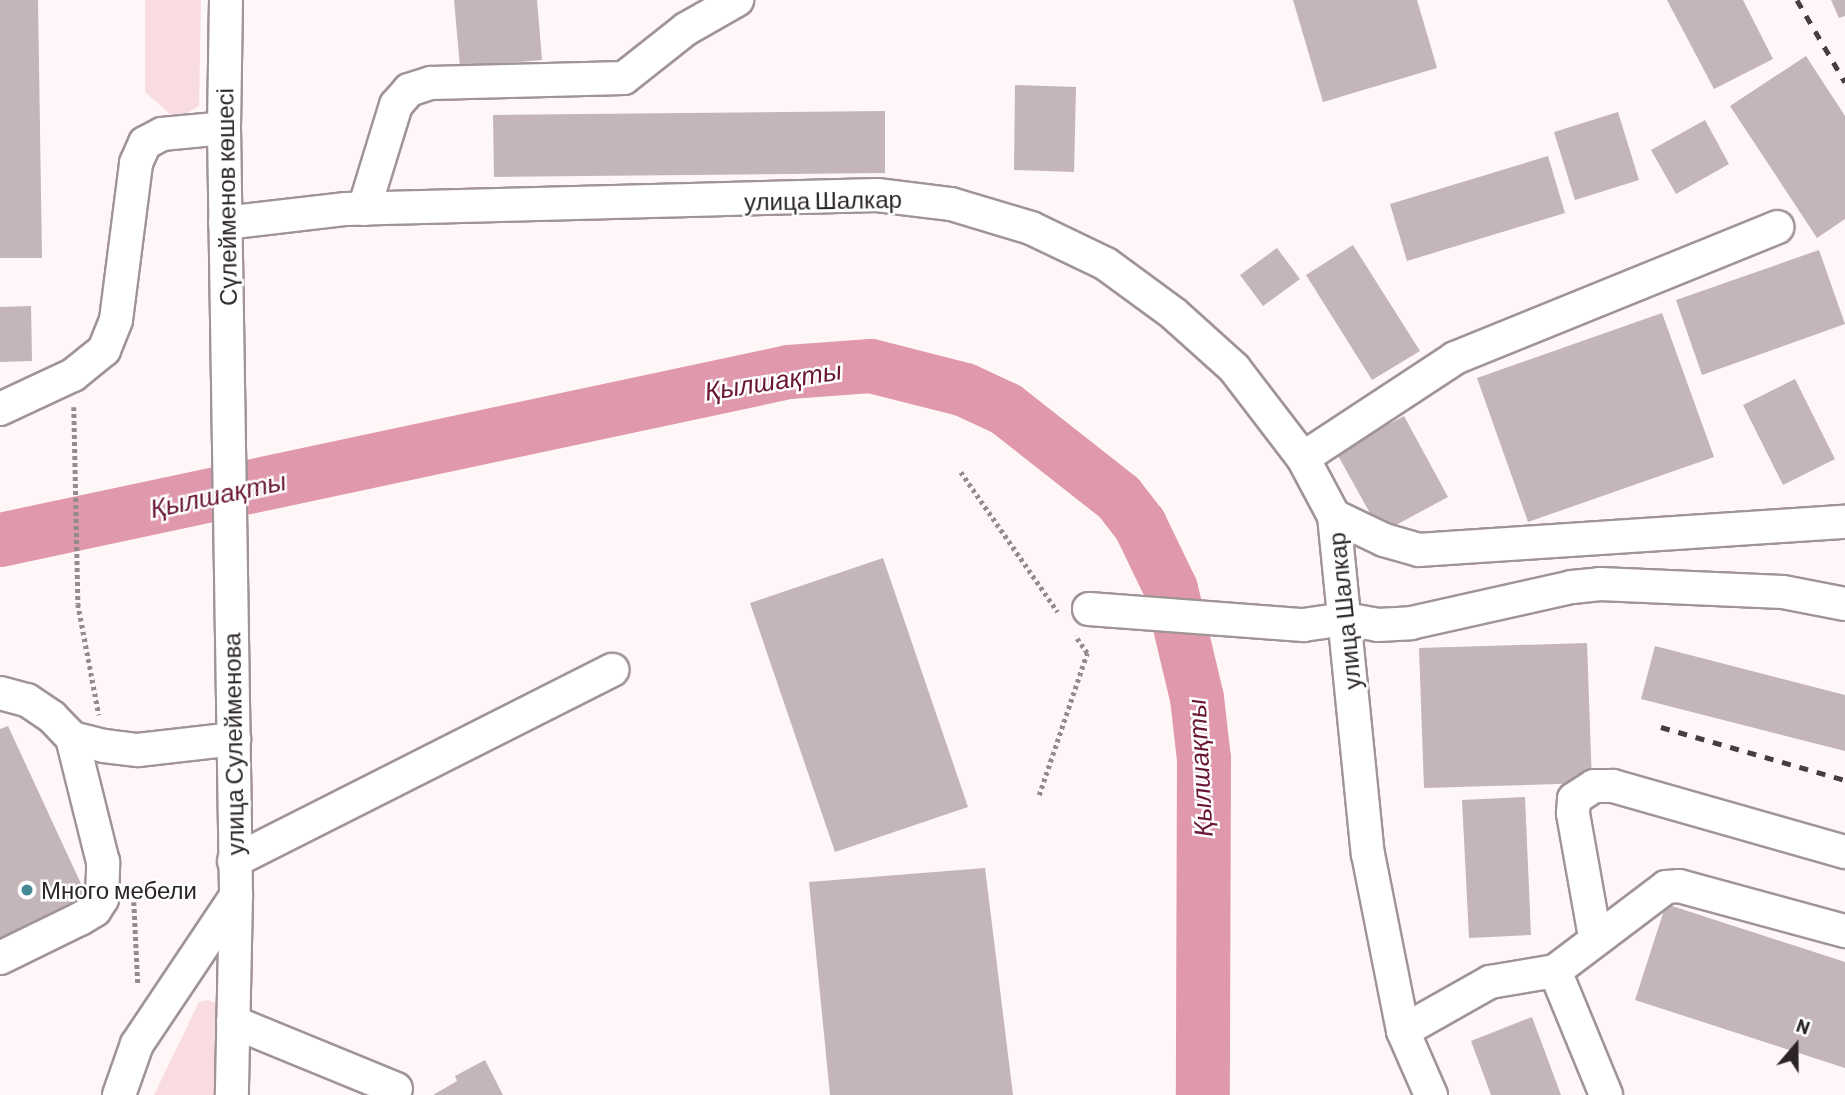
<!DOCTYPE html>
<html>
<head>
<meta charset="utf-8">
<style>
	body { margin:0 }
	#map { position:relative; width:1845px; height:1095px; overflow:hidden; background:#fff6f8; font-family:Barlow,sans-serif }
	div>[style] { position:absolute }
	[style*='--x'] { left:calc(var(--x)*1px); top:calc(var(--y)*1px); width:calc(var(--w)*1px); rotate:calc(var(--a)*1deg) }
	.green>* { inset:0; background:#f9dbe2 }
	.river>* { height:54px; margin:-27px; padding:0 27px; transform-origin:27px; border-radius:27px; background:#e099ac }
	.building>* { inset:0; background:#c3b5b8 }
	.path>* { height:4.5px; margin-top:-2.25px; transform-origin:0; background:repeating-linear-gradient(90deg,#938b8d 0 3.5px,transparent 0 7px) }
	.roads { filter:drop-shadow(2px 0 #a19497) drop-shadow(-2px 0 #a19497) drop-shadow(0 2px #a19497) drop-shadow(0 -2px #a19497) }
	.minor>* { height:32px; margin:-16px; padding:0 16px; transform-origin:16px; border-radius:16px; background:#fff }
	.rail>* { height:5px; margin-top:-2.5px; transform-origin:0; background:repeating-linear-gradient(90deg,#453e40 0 9px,transparent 0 18px) }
	.dots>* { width:19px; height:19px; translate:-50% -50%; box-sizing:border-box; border:4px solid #fff; border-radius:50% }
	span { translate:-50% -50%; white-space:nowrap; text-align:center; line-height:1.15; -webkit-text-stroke:5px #fff; paint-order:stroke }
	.street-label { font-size:24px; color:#2b2527 }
	.poi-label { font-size:24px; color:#2b2527 }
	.left { translate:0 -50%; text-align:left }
	.water-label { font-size:26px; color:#6a1737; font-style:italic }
	.north { position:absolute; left:1761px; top:1011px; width:70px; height:70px; -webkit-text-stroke:5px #fff; paint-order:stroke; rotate:20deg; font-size:19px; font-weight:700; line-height:28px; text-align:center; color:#2b2527 }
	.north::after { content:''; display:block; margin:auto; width:24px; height:32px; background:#2b2527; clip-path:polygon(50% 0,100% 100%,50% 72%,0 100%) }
</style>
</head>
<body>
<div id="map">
	<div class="green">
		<i style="clip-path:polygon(145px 0,201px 0,199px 106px,185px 114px,170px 114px,145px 92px)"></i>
		<i style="clip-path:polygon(208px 1000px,218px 1004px,215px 1095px,154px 1095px,199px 1002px)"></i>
	</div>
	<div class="river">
		<i style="--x:0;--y:540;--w:807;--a:-12.02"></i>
		<i style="--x:789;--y:372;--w:82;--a:-4.2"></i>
		<i style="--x:871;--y:366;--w:97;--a:14.3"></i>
		<i style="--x:965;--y:390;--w:45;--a:24.9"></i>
		<i style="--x:1006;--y:409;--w:144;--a:38.2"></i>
		<i style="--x:1119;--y:498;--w:34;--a:52"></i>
		<i style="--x:1140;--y:525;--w:71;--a:64.2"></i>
		<i style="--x:1171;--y:589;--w:112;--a:76.6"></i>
		<i style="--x:1197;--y:698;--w:61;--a:83.5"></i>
		<i style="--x:1204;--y:759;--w:336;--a:90.2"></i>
	</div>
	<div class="building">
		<i style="clip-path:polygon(0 0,38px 0,42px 258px,0 258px)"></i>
		<i style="clip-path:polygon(454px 0,537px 0,542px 60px,460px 67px)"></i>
		<i style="clip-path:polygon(1293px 0,1417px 0,1437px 68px,1323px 102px)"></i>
		<i style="clip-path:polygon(1667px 0,1743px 0,1773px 59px,1714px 89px)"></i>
		<i style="clip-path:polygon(1831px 0,1845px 0,1845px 16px,1839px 18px)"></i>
		<i style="clip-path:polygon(1806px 56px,1845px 116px,1845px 219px,1817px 238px,1730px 106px)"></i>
		<i style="clip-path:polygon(1015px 85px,1076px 87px,1074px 172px,1014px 170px)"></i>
		<i style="clip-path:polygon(885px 111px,885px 173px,494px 177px,493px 115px)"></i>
		<i style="clip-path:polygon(1618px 112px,1639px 180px,1575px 200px,1554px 132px)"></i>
		<i style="clip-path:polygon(1705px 120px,1729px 164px,1676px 194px,1651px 150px)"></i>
		<i style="clip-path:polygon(1548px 156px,1565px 213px,1407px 261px,1390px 204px)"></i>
		<i style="clip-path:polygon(1353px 245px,1420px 351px,1372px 380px,1306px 275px)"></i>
		<i style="clip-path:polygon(1277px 248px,1300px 279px,1263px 306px,1240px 275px)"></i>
		<i style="clip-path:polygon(1819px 250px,1845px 324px,1702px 375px,1676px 300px)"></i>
		<i style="clip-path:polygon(31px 306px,32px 361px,0 362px,0 307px)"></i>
		<i style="clip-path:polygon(1662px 313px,1714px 457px,1528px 522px,1477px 378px)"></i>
		<i style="clip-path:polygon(1795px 379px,1835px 459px,1783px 485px,1743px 405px)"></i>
		<i style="clip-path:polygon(1404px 416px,1448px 497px,1381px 533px,1336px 452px)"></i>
		<i style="clip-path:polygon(883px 558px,968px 807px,835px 852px,750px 603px)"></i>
		<i style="clip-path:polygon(1587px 643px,1592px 783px,1424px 788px,1419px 648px)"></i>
		<i style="clip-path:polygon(1655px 646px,1845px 695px,1845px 751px,1641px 699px)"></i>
		<i style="clip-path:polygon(8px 726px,89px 901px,0 941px,0 729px)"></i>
		<i style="clip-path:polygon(1525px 797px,1531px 935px,1469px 938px,1462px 800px)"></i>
		<i style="clip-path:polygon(985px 868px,1013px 1095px,830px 1095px,809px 882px)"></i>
		<i style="clip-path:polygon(1666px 904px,1845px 962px,1845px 1068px,1635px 1000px)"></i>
		<i style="clip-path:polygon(1532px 1017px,1561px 1095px,1491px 1095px,1471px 1041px)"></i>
		<i style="clip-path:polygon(485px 1060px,503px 1095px,433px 1095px,457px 1081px,455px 1076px)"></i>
	</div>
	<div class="path">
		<i style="--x:74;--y:407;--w:197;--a:88.8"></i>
		<i style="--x:78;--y:604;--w:113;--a:79.3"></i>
		<i style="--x:961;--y:472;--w:170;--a:55.3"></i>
		<i style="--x:1039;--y:795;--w:150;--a:-71.3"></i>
		<i style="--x:1087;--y:653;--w:21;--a:-125"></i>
		<i style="--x:134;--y:902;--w:82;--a:87.2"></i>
	</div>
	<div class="roads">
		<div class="minor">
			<i style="--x:226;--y:0;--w:128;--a:90.9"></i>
			<i style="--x:224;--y:128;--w:768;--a:89.1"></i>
			<i style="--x:236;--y:896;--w:199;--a:91.2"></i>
			<i style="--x:364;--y:209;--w:109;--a:-72.9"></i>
			<i style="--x:396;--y:105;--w:20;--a:-49"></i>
			<i style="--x:409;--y:90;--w:23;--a:-18"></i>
			<i style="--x:431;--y:83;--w:193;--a:-1.5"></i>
			<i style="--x:624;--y:78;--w:79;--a:-38.3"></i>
			<i style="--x:686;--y:29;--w:59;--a:-29.6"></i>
			<i style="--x:225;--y:223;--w:122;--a:-6.6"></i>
			<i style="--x:346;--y:209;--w:531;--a:-1.51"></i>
			<i style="--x:877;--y:195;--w:75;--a:6.9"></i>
			<i style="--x:951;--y:204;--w:84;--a:16.7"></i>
			<i style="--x:1031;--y:228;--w:83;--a:25.6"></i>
			<i style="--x:1106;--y:264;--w:84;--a:36.3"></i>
			<i style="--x:1174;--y:314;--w:81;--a:42"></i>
			<i style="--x:1234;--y:368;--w:113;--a:52.5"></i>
			<i style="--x:1303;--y:458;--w:66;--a:61.9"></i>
			<i style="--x:1334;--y:516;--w:340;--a:84.3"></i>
			<i style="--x:1368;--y:854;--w:180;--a:78.8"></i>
			<i style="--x:1403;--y:1031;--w:70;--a:66.4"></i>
			<i style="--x:0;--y:409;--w:81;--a:-25"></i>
			<i style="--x:73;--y:375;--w:40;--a:-39"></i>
			<i style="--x:104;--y:350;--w:32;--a:-68"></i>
			<i style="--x:116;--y:320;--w:158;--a:-82.7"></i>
			<i style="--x:136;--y:163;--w:22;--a:-66"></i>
			<i style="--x:145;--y:143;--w:19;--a:-28"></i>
			<i style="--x:162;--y:134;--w:62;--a:-5.5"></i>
			<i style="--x:1303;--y:458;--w:182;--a:-33.3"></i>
			<i style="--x:1455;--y:358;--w:348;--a:-22.1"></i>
			<i style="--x:1334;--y:516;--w:55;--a:25.6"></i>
			<i style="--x:1384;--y:540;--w:36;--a:16"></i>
			<i style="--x:1419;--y:550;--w:427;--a:-3.8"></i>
			<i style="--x:1089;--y:609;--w:215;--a:4.3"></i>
			<i style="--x:1303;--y:625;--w:42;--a:-8.1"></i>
			<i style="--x:1345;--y:619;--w:34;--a:10"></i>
			<i style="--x:1378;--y:625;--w:33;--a:-3"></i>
			<i style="--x:1411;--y:623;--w:165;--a:-12.6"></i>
			<i style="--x:1572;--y:587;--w:28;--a:-6"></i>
			<i style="--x:1600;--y:584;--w:183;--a:2.5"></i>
			<i style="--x:1783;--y:592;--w:63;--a:11"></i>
			<i style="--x:0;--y:693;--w:28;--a:15"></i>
			<i style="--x:27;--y:700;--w:30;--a:34"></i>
			<i style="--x:52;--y:717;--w:29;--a:46"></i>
			<i style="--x:72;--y:738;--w:33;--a:14"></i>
			<i style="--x:104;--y:746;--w:34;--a:7"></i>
			<i style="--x:138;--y:750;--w:97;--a:-6.5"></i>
			<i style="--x:234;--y:861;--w:424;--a:-26.8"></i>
			<i style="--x:1595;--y:937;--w:126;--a:-100.1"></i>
			<i style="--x:1573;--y:813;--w:14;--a:-86"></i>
			<i style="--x:1574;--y:799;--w:24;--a:-33"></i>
			<i style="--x:1594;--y:786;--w:19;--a:0"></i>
			<i style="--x:1613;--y:786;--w:241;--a:15.9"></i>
			<i style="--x:0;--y:958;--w:89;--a:-26"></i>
			<i style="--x:80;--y:919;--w:17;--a:-31"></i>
			<i style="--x:95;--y:910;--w:13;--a:-58"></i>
			<i style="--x:102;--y:899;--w:37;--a:-88"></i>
			<i style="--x:103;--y:862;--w:128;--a:-104"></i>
			<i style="--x:1555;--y:971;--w:139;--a:-37.1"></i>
			<i style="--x:1666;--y:887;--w:13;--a:-4"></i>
			<i style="--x:1679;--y:886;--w:172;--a:15.2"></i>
			<i style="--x:233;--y:1022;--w:176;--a:22.3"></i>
			<i style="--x:1403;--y:1031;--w:100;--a:-29.4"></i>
			<i style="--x:1490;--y:982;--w:66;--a:-9.6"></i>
			<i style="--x:1555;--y:971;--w:134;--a:67.6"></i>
			<i style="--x:119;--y:1095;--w:54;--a:-70.6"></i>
			<i style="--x:137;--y:1044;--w:178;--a:-56.2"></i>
		</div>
	</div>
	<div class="rail">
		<i style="--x:1797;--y:0;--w:95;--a:59.7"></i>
		<i style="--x:1661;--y:727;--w:191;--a:16.1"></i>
	</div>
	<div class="dots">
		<i style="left:27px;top:890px;background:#458997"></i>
	</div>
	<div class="street-label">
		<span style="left:226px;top:197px;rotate:-91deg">Сүлейменов көшесі</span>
		<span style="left:823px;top:200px;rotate:-1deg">улица Шалкар</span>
		<span style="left:1344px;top:611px;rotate:-96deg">улица Шалкар</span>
		<span style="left:233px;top:744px;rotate:-91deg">улица Сулейменова</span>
	</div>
	<div class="poi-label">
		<span class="left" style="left:41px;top:890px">Много мебели</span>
	</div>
	<div class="water-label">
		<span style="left:773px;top:380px;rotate:-9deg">Қылшақты</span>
		<span style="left:218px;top:494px;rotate:-12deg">Қылшақты</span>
		<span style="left:1199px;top:768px;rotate:-93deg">Қылшақты</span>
	</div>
	<div class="north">N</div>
</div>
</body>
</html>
